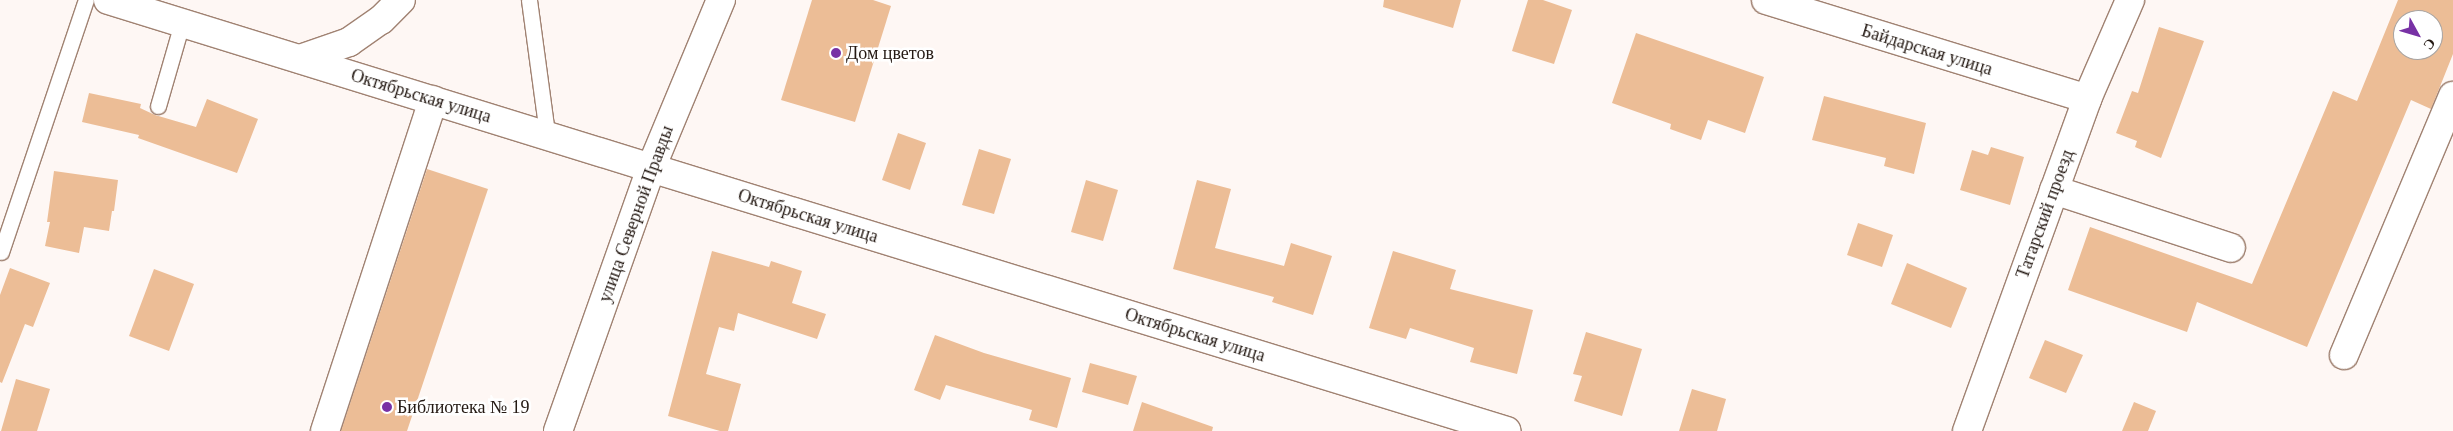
<!DOCTYPE html>
<html>
<head>
<meta charset="utf-8">
<style>
	body { margin:0 }
	#map { position:relative; width:2453px; height:431px; overflow:hidden; background:#fef7f4; font-family:Georgia,serif }
	div>[style] { position:absolute }
	[style*='--x'] { left:calc(var(--x)*1px); top:calc(var(--y)*1px); width:calc(var(--w)*1px); rotate:calc(var(--a)*1deg) }
	.building>* { inset:0; background:#ecbd96 }
	.roads { filter:drop-shadow(1px 0 #a08272) drop-shadow(-1px 0 #a08272) drop-shadow(0 1px #a08272) drop-shadow(0 -1px #a08272) }
	.lane>* { height:15px; margin:-7.5px; padding:0 7.5px; transform-origin:7.5px; border-radius:7.5px; background:#fff }
	.street>* { height:28px; margin:-14px; padding:0 14px; transform-origin:14px; border-radius:14px; background:#fff }
	.secondary>* { height:28px; margin:-14px; padding:0 14px; transform-origin:14px; border-radius:14px; background:#fff }
	.highway>* { height:28px; margin:-14px; padding:0 14px; transform-origin:14px; border-radius:14px; background:#fff }
	.dots>* { width:14px; height:14px; translate:-50% -50%; box-sizing:border-box; border:2px solid #fff; border-radius:50% }
	span { translate:-50% -50%; white-space:nowrap; text-align:center; line-height:1.15; -webkit-text-stroke:5px #fff; paint-order:stroke }
	.street-label { font-size:18px; color:#241913 }
	.poi-label { font-size:18px; color:#241913 }
	.left { translate:0 -50%; text-align:left }
	.north { position:absolute; left:2393px; top:10px; width:50px; height:50px; box-sizing:border-box; background:#fff; border:1px solid #a7a3a1; border-radius:50%; rotate:129deg; font-size:14px; font-weight:700; line-height:20px; text-align:center; color:#241913 }
	.north::after { content:''; display:block; margin:auto; width:18px; height:22px; background:#7831a5; clip-path:polygon(50% 0,100% 100%,50% 72%,0 100%) }
</style>
</head>
<body>
<div id="map">
	<div class="building">
		<i style="clip-path:polygon(812px 0,873px 0,891px 6px,855px 122px,781px 100px)"></i>
		<i style="clip-path:polygon(1384px 0,1461px 0,1453px 28px,1383px 7px)"></i>
		<i style="clip-path:polygon(1528px 0,1543px 0,1572px 10px,1554px 64px,1512px 51px)"></i>
		<i style="clip-path:polygon(evenodd,2398px 0,2453px 0,2453px 54px,2431px 109px,2411px 100px,2307px 347px,2197px 302px,2187px 332px,2068px 290px,2090px 227px,2252px 284px,2333px 91px,2357px 101px,2398px 0,2403px 20px,2433px 20px,2433px 50px,2403px 50px,2403px 20px)"></i>
		<i style="clip-path:polygon(2159px 27px,2204px 41px,2161px 158px,2135px 147px,2137px 141px,2116px 133px,2132px 91px,2138px 93px)"></i>
		<i style="clip-path:polygon(1636px 33px,1764px 77px,1745px 133px,1708px 120px,1701px 140px,1670px 129px,1671px 124px,1612px 103px)"></i>
		<i style="clip-path:polygon(89px 93px,141px 104px,140px 108px,155px 115px,196px 127px,207px 99px,258px 119px,237px 173px,138px 138px,139px 135px,82px 122px)"></i>
		<i style="clip-path:polygon(1824px 96px,1926px 123px,1914px 174px,1884px 166px,1886px 158px,1812px 140px)"></i>
		<i style="clip-path:polygon(898px 133px,926px 143px,910px 190px,882px 180px)"></i>
		<i style="clip-path:polygon(1991px 147px,2024px 157px,2010px 205px,1960px 190px,1972px 150px,1988px 155px)"></i>
		<i style="clip-path:polygon(979px 149px,1011px 159px,994px 214px,962px 205px)"></i>
		<i style="clip-path:polygon(427px 169px,488px 189px,407px 431px,341px 431px)"></i>
		<i style="clip-path:polygon(54px 171px,118px 180px,114px 211px,112px 211px,109px 231px,84px 227px,79px 253px,45px 246px,50px 222px,47px 222px)"></i>
		<i style="clip-path:polygon(1086px 180px,1118px 190px,1103px 241px,1071px 232px)"></i>
		<i style="clip-path:polygon(1197px 180px,1231px 189px,1215px 248px,1284px 266px,1291px 243px,1332px 256px,1313px 315px,1272px 302px,1274px 297px,1173px 269px)"></i>
		<i style="clip-path:polygon(1858px 223px,1893px 235px,1882px 267px,1847px 255px)"></i>
		<i style="clip-path:polygon(712px 251px,769px 267px,771px 261px,802px 271px,792px 303px,826px 314px,817px 339px,738px 313px,734px 331px,719px 327px,706px 374px,741px 384px,728px 431px,720px 431px,668px 416px)"></i>
		<i style="clip-path:polygon(1393px 251px,1456px 270px,1450px 289px,1533px 310px,1517px 374px,1470px 362px,1474px 348px,1410px 328px,1406px 339px,1369px 328px)"></i>
		<i style="clip-path:polygon(1907px 263px,1967px 288px,1951px 328px,1891px 304px)"></i>
		<i style="clip-path:polygon(10px 268px,50px 283px,33px 327px,25px 324px,2px 383px,0 382px,0 295px)"></i>
		<i style="clip-path:polygon(154px 269px,194px 284px,169px 351px,129px 336px)"></i>
		<i style="clip-path:polygon(1586px 332px,1642px 349px,1622px 416px,1574px 401px,1582px 376px,1573px 374px)"></i>
		<i style="clip-path:polygon(935px 335px,984px 353px,1071px 378px,1057px 428px,1029px 420px,1032px 410px,946px 385px,940px 400px,914px 390px)"></i>
		<i style="clip-path:polygon(2045px 340px,2083px 355px,2066px 393px,2029px 378px)"></i>
		<i style="clip-path:polygon(1090px 363px,1137px 376px,1128px 405px,1082px 392px)"></i>
		<i style="clip-path:polygon(16px 379px,50px 389px,37px 431px,1px 431px)"></i>
		<i style="clip-path:polygon(1692px 389px,1726px 399px,1717px 431px,1679px 431px)"></i>
		<i style="clip-path:polygon(1142px 402px,1213px 427px,1212px 431px,1133px 431px)"></i>
		<i style="clip-path:polygon(2134px 402px,2156px 411px,2148px 431px,2122px 431px)"></i>
	</div>
	<div class="roads">
		<div class="lane">
			<i style="--x:529;--y:0;--w:135;--a:82.3"></i>
			<i style="--x:158;--y:106;--w:86;--a:-73.9"></i>
			<i style="--x:1;--y:252;--w:266;--a:-71.4"></i>
		</div>
		<div class="street">
			<i style="--x:1766;--y:0;--w:336;--a:17.1"></i>
			<i style="--x:300;--y:59;--w:52;--a:-19.1"></i>
			<i style="--x:349;--y:42;--w:39;--a:-35"></i>
			<i style="--x:381;--y:20;--w:28;--a:-45"></i>
			<i style="--x:651;--y:168;--w:895;--a:17.08"></i>
			<i style="--x:2054;--y:190;--w:186;--a:18.1"></i>
			<i style="--x:2344;--y:355;--w:281;--a:-67.2"></i>
			<i style="--x:325;--y:431;--w:348;--a:-71.9"></i>
			<i style="--x:1967;--y:431;--w:353;--a:-70.1"></i>
			<i style="--x:2087;--y:99;--w:108;--a:-66.5"></i>
		</div>
		<div class="secondary">
			<i style="--x:558;--y:431;--w:279;--a:-70.5"></i>
		</div>
		<div class="highway">
			<i style="--x:108;--y:0;--w:568;--a:17.19"></i>
			<i style="--x:651;--y:168;--w:182;--a:-67.4"></i>
		</div>
	</div>
	<div class="dots">
		<i style="left:836px;top:53px;background:#7831a5"></i>
		<i style="left:387px;top:407px;background:#7831a5"></i>
	</div>
	<div class="street-label">
		<span style="left:1927px;top:50px;rotate:17deg">Байдарская улица</span>
		<span style="left:421px;top:96px;rotate:17deg">Октябрьская улица</span>
		<span style="left:636px;top:214px;rotate:-70deg">улица Северной Правды</span>
		<span style="left:2045px;top:214px;rotate:-70deg">Татарский проезд</span>
		<span style="left:808px;top:216px;rotate:17deg">Октябрьская улица</span>
		<span style="left:1195px;top:335px;rotate:17deg">Октябрьская улица</span>
	</div>
	<div class="poi-label">
		<span class="left" style="left:846px;top:53px">Дом цветов</span>
		<span class="left" style="left:397px;top:407px">Библиотека № 19</span>
	</div>
	<div class="north">С</div>
</div>
</body>
</html>
